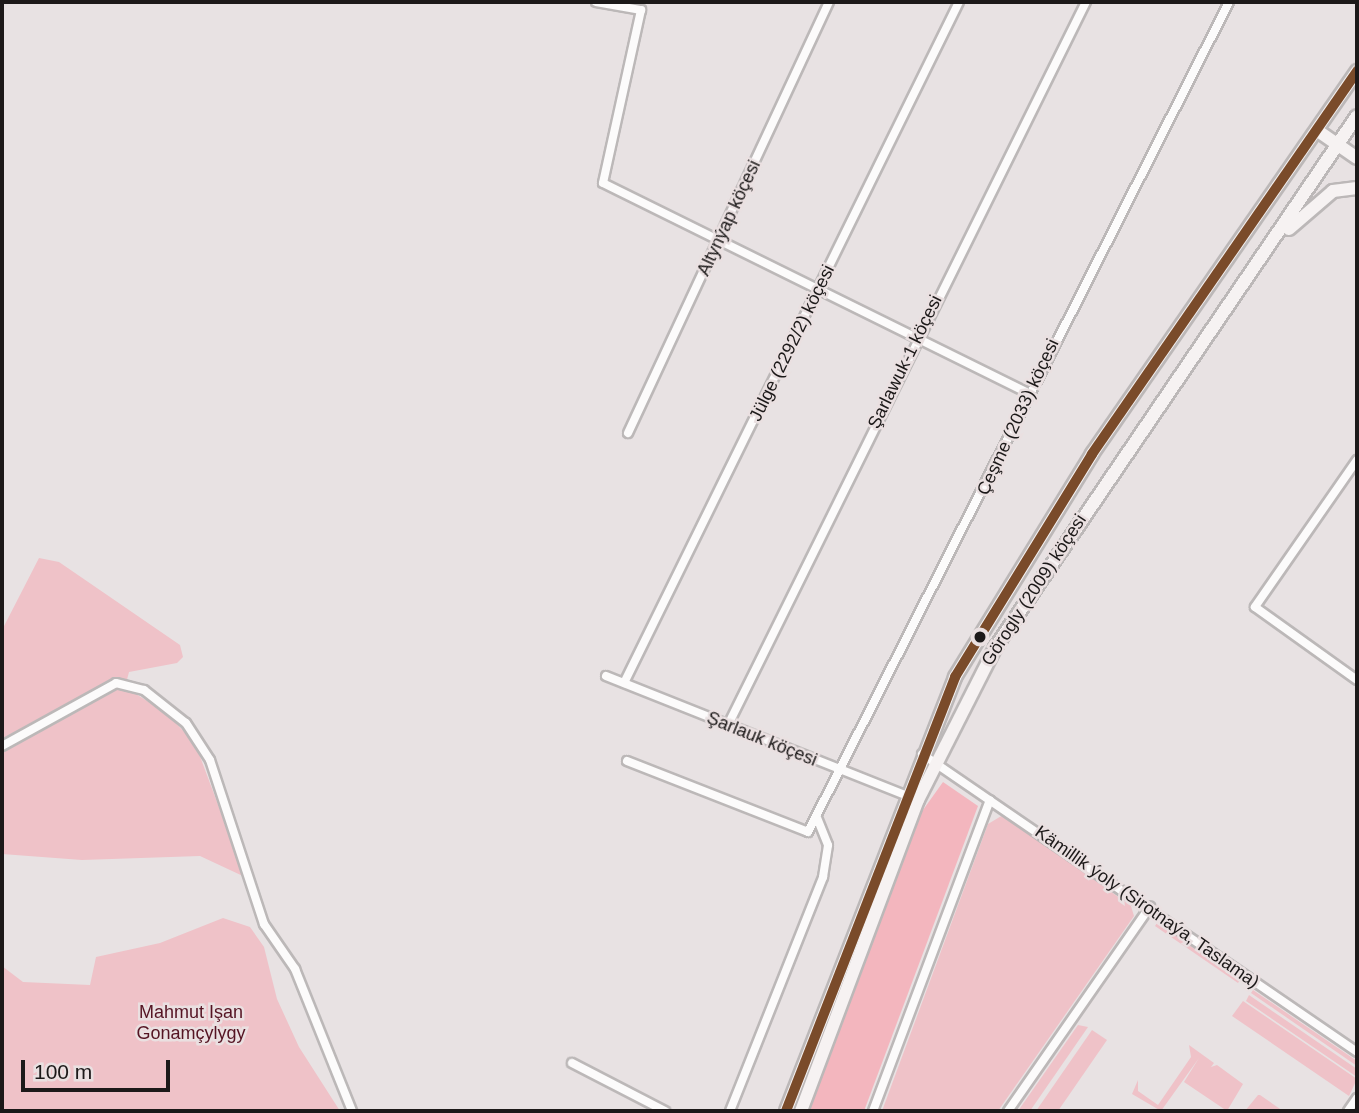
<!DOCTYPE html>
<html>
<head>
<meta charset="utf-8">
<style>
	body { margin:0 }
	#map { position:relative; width:1359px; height:1113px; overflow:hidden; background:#e8e2e3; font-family:Arial,sans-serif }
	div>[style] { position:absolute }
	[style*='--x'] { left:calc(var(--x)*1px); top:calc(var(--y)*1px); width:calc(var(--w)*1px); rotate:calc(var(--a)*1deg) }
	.green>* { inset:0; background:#efc2c8 }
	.forest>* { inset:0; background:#f3b6be }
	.roads { filter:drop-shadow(2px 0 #bcb8b8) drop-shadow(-2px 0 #bcb8b8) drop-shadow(0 2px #bcb8b8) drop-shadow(0 -2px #bcb8b8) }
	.minor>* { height:8px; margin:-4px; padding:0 4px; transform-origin:4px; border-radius:4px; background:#fcfbfb }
	.primary>* { height:12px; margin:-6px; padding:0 6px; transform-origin:6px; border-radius:6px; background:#f6f2f2 }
	.bus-1>* { height:10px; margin:-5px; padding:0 5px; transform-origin:5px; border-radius:5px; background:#7a4b2a }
	.dots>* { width:19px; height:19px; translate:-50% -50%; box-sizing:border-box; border:4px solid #eae0e1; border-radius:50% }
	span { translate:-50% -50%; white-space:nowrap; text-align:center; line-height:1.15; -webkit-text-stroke:5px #eae0e1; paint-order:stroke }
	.street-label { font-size:18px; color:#1c1919 }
	.park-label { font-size:18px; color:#551423 }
	.frame { position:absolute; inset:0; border:4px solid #1c1919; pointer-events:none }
	.scale { position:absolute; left:21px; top:1060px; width:149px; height:32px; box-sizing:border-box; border:4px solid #1c1919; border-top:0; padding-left:9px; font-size:21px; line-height:24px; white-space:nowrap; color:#1c1919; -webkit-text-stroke:5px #eae0e1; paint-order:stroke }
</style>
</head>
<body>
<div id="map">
	<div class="green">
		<i style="clip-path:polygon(39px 558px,59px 562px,180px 645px,183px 657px,177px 663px,129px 672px,125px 687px,166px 713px,195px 743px,245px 877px,200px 856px,82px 860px,2px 854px,2px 630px)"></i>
		<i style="clip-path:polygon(1003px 815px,1131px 906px,1134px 916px,998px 1111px,882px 1111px,988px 824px)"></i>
		<i style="clip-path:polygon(223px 918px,250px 927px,264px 947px,277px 999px,299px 1047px,340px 1111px,2px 1111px,2px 966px,23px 982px,90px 985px,96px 957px,160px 943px)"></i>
		<i style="clip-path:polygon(1157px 923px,1240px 980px,1238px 983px,1155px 926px)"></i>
		<i style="clip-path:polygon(1253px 990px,1357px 1061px,1357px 1066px,1251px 993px)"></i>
		<i style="clip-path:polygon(1249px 995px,1357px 1069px,1357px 1077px,1246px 1001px)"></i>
		<i style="clip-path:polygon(1243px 1001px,1357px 1079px,1349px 1096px,1232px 1016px)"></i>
		<i style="clip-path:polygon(1078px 1025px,1088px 1027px,1030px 1111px,1018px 1111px)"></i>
		<i style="clip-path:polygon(1092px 1030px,1107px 1040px,1058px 1111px,1036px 1111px)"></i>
		<i style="clip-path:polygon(1189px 1045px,1214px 1063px,1211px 1067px,1217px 1065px,1243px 1084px,1227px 1111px,1184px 1082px,1199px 1058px,1161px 1111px,1132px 1094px,1138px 1080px,1138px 1091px,1158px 1105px,1191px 1057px)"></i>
		<i style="clip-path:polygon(1258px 1095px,1260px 1095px,1283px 1111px,1245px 1111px)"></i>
	</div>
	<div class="forest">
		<i style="clip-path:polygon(943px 782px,978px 806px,864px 1111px,805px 1111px,918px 817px)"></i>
	</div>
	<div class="roads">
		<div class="minor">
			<i style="--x:596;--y:2;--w:46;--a:10.1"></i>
			<i style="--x:641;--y:10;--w:177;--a:102.4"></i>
			<i style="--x:603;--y:183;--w:475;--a:26.3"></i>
			<i style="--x:628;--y:433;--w:476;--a:-65"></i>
			<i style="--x:1357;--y:460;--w:179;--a:124.8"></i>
			<i style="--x:1255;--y:607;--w:125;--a:35.6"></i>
			<i style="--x:606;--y:676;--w:329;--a:21.7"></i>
			<i style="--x:624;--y:683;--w:759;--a:-63.81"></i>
			<i style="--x:728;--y:725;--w:807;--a:-63.66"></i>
			<i style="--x:2;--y:746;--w:130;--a:-28.9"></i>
			<i style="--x:116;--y:683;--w:29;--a:14"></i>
			<i style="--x:144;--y:690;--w:53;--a:38.2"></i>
			<i style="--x:186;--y:723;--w:44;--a:57"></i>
			<i style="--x:210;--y:760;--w:173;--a:71.8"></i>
			<i style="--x:264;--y:924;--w:55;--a:55.4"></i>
			<i style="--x:295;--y:969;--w:153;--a:68.1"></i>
			<i style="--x:922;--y:754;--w:527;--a:34.41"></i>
			<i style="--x:627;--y:761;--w:194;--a:21.4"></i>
			<i style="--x:808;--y:832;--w:931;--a:-63.1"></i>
			<i style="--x:572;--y:1063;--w:105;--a:27.3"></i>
			<i style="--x:730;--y:1111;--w:252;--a:-68.3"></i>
			<i style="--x:823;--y:877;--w:32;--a:-81"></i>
			<i style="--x:828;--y:845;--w:29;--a:-112"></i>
			<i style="--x:873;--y:1111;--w:332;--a:-69.4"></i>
			<i style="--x:1008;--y:1111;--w:249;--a:-55.2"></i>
			<i style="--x:1348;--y:1111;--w:16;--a:-55"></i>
		</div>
		<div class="primary">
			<i style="--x:1318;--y:131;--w:47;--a:34.7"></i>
			<i style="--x:1289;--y:229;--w:58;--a:-40.8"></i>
			<i style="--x:1333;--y:191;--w:24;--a:-7"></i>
			<i style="--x:786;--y:1111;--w:466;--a:-68.7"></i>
			<i style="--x:955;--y:677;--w:262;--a:-58.4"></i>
			<i style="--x:1092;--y:454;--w:466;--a:-55.3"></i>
			<i style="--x:801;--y:1111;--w:332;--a:-69.4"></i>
			<i style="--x:918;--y:800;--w:170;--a:-63.1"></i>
			<i style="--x:995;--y:648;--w:643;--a:-55.77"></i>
		</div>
	</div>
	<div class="bus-1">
		<i style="--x:786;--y:1111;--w:466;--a:-68.7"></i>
		<i style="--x:955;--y:677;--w:262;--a:-58.4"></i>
		<i style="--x:1092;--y:454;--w:466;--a:-55.3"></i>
	</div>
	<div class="dots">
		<i style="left:980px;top:637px;background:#1c1919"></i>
	</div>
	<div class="street-label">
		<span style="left:729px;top:218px;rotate:-65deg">Altynýap köçesi</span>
		<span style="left:792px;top:343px;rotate:-64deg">Jülge (2292/2) köçesi</span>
		<span style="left:905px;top:362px;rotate:-64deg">Şarlawuk-1 köçesi</span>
		<span style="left:1018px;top:417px;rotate:-65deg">Çeşme (2033) köçesi</span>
		<span style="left:1034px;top:590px;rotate:-57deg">Görogly (2009) köçesi</span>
		<span style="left:762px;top:739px;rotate:22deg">Şarlauk köçesi</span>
		<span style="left:1147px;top:907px;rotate:35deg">Kämillik ýoly (Sirotnaýa, Taslama)</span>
	</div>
	<div class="park-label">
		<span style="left:191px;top:1023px">Mahmut Işan<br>Gonamçylygy</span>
	</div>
	<div class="frame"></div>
	<div class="scale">100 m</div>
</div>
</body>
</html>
